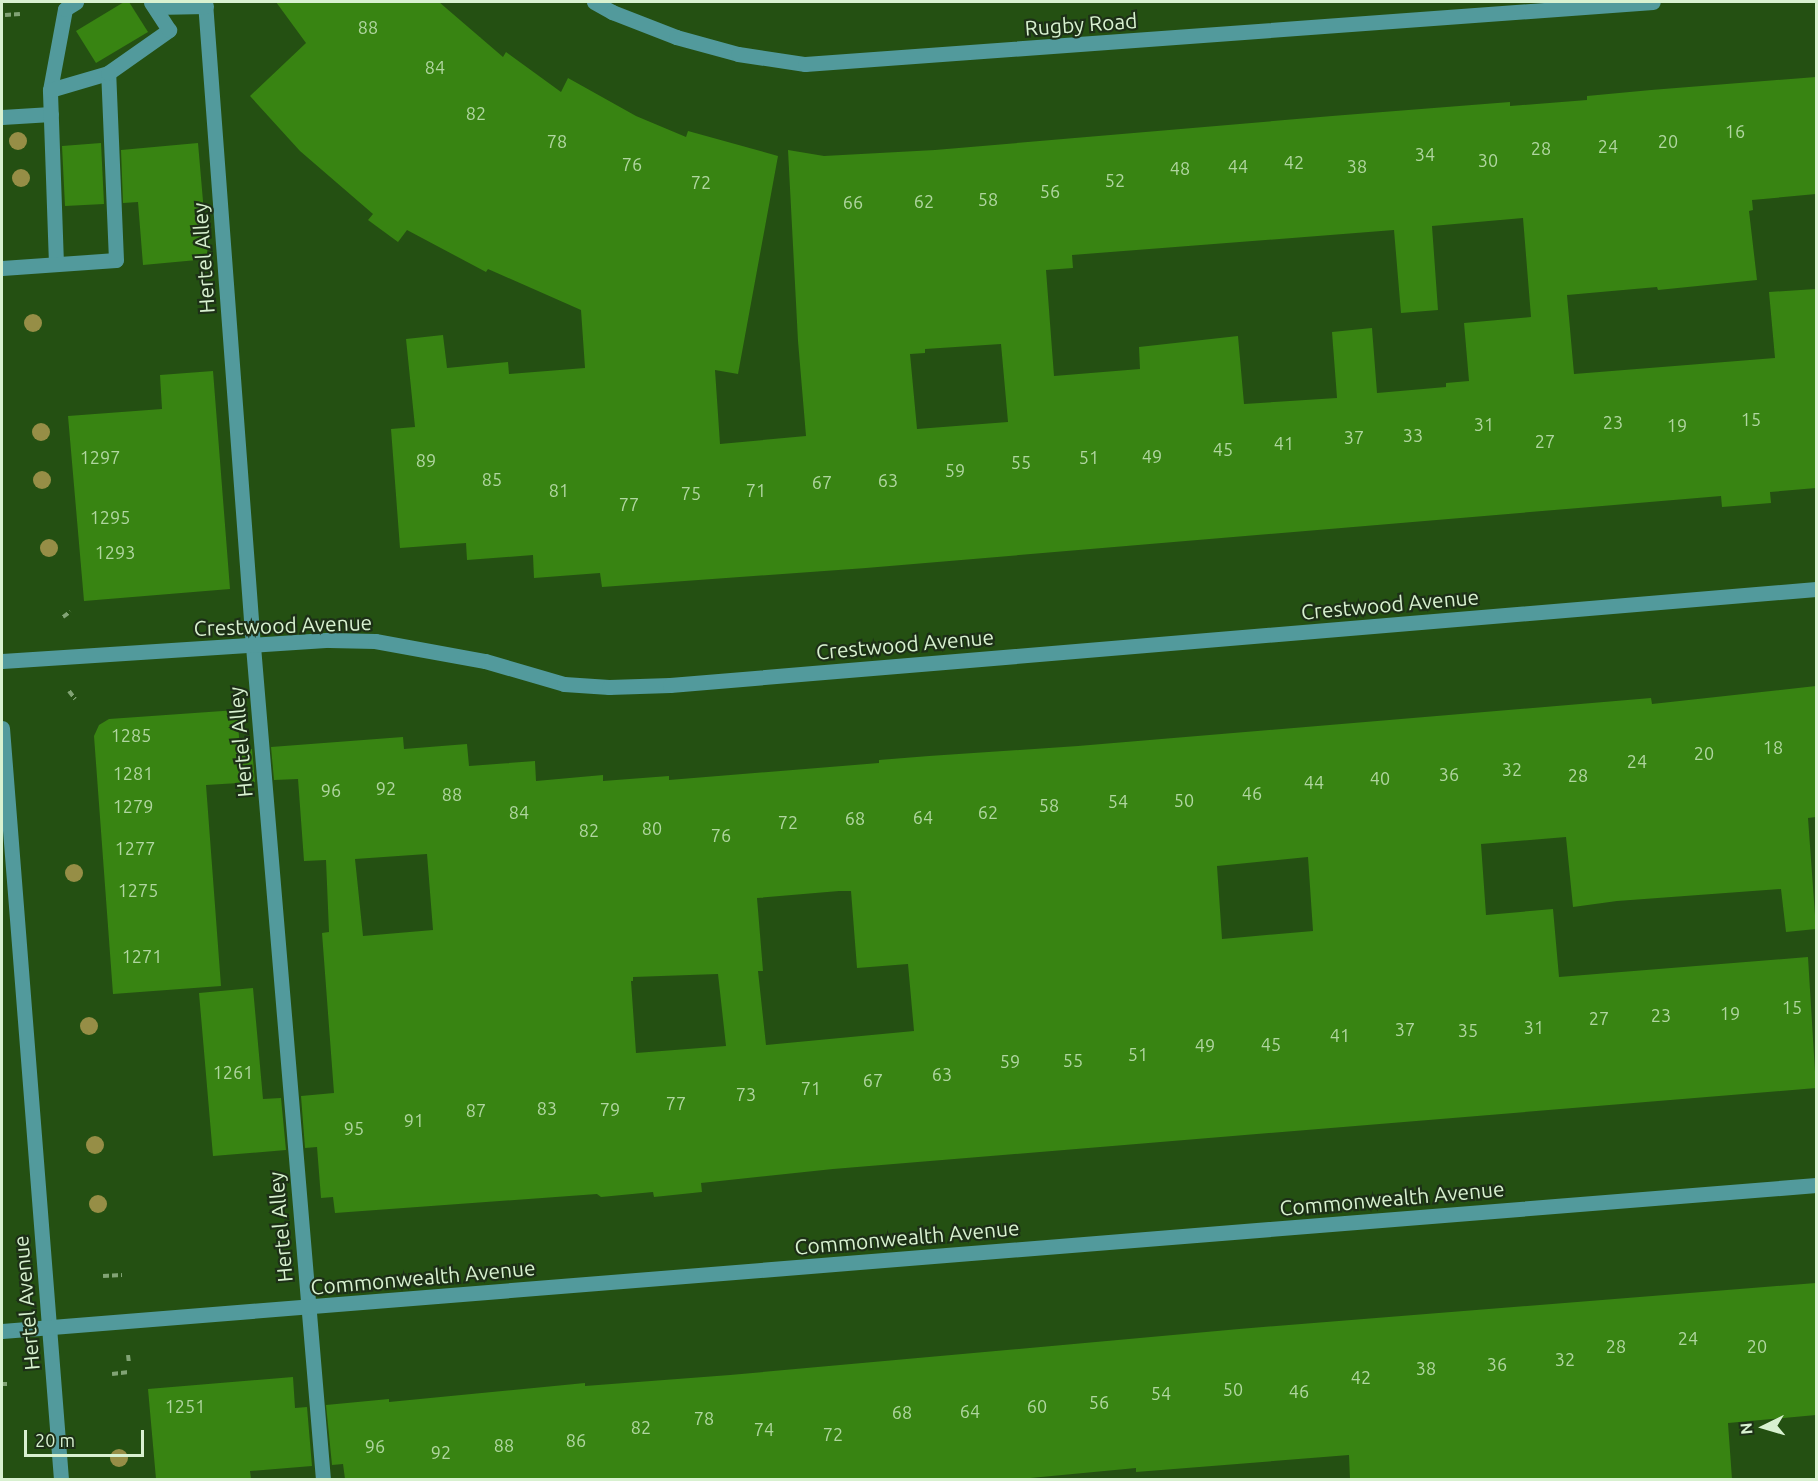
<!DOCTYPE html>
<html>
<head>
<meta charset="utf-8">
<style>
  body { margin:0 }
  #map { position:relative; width:1818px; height:1481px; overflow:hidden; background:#245012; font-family:Ubuntu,sans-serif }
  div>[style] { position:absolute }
  .building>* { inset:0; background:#388412 }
  .path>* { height:4px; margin-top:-2px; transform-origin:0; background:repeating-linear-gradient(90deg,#81a374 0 6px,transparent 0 9px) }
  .minor>* { height:15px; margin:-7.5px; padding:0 7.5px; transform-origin:7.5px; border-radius:7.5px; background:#529a9c }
  .trees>* { width:18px; height:18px; margin:-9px; border-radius:50%; background:#968e46 }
  span { translate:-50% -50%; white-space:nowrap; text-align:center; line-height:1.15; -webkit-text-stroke:4.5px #1d3017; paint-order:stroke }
  .number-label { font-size:18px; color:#b0d6a0 }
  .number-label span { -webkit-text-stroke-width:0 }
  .street-label { font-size:21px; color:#d8f1d0 }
  .frame { position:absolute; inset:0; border:3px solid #d8f1d0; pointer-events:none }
  .north { position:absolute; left:1734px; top:1397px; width:60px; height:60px; -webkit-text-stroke:4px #1d3017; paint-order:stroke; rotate:265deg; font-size:16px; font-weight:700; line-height:24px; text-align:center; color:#d8f1d0 }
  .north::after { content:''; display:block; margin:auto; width:21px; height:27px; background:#d8f1d0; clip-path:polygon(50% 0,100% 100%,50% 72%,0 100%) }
  .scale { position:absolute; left:24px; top:1430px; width:120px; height:27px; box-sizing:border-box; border:3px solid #d8f1d0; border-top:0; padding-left:8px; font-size:18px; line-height:21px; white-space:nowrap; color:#d8f1d0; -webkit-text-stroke:4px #1d3017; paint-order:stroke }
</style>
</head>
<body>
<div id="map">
  <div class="building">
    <i style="clip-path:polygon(124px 2px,129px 2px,148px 32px,96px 63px,76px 31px)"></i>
    <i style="clip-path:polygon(evenodd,276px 2px,439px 2px,503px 57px,506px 52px,561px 92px,568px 78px,636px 116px,686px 137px,688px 131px,778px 156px,738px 374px,715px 370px,720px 444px,806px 436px,798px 341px,788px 150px,824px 156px,935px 150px,1332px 116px,1510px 102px,1510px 106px,1587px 100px,1587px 96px,1651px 90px,1816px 77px,1816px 194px,1752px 200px,1753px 210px,1749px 211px,1757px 280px,1658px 290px,1657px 287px,1567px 295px,1574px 374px,1775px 358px,1769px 292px,1816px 289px,1816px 488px,1770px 492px,1771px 503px,1722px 507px,1721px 496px,866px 568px,602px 587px,600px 573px,534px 578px,533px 555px,467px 560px,466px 543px,400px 548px,391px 429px,415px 427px,406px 339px,443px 335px,447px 368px,508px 362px,509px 374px,585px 368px,581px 310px,488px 269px,486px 272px,407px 230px,398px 242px,368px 220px,373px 214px,300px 151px,250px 96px,306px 43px,276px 2px,1523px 218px,1531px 317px,1464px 323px,1469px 381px,1446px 383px,1446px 387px,1377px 393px,1372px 328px,1332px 332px,1337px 398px,1244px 404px,1238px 336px,1139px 347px,1140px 369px,1054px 376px,1046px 270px,1073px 268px,1072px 255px,1394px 230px,1401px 313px,1438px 310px,1432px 226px,1523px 218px,276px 2px,1001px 344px,1008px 422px,917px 429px,910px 354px,925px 353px,925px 349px,1001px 344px)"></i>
    <i style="clip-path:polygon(101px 143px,104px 204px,65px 206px,62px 146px)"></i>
    <i style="clip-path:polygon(198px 143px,208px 259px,143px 265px,138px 202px,123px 203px,121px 150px)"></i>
    <i style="clip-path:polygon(213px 371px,230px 589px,84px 601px,68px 416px,162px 409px,160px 375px)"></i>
    <i style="clip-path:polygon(evenodd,1816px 686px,1816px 817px,1808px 818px,1816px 929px,1786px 932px,1781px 889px,1617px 901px,1573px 907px,1566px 837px,1481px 844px,1486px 915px,1553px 909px,1559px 977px,1808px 957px,1816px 1088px,833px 1169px,701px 1183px,702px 1192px,654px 1197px,653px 1192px,601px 1197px,597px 1194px,335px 1213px,333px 1197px,321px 1198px,317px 1147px,305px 1148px,301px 1096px,334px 1093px,322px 933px,329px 932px,326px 860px,304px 861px,298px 779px,274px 780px,271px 747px,403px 737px,404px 749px,467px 744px,469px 766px,535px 761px,536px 781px,603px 775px,603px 781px,669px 776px,669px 780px,879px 763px,879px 760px,929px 756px,1078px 746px,1651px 698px,1652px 704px,1816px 686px,427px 854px,433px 930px,363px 936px,355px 859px,427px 854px,1816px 686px,1308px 857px,1313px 931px,1222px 939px,1217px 866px,1308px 857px,1816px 686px,839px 891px,851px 891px,857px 968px,908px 964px,914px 1031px,766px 1045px,758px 971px,763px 971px,757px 898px,839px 891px,1816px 686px,718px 974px,726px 1046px,636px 1053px,631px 981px,633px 981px,633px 977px,718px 974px)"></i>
    <i style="clip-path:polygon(237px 710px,240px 750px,252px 749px,255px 782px,206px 785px,221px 986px,113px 994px,94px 736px,99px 725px,109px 719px)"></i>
    <i style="clip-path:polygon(253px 988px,263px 1099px,281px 1098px,286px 1150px,213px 1156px,199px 993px)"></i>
    <i style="clip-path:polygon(1816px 1283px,1816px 1415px,1728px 1423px,1732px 1479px,1350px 1479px,1349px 1455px,1136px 1472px,1136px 1468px,1020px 1479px,345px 1479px,343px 1464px,332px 1465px,326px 1405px,389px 1399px,389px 1402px,585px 1383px,585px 1386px,730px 1375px,1239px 1329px)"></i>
    <i style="clip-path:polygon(293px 1377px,295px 1408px,307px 1407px,312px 1466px,250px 1471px,251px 1479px,156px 1479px,148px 1389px)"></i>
  </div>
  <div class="path">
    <i style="left:5px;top:15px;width:15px;rotate:-4deg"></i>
    <i style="left:63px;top:617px;width:9px;rotate:-36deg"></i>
    <i style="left:69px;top:691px;width:10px;rotate:53deg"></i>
    <i style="left:103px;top:1276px;width:19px;rotate:-3deg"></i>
    <i style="left:128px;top:1355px;width:8px;rotate:83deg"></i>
    <i style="left:112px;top:1374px;width:17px;rotate:-7deg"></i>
    <i style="left:2px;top:1384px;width:5px"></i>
  </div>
  <div class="minor">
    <i style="left:205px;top:2px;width:646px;rotate:85.74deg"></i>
    <i style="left:253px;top:646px;width:837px;rotate:85.2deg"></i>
    <i style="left:594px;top:2px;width:21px;rotate:29deg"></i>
    <i style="left:612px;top:12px;width:69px;rotate:21.3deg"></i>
    <i style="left:676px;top:37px;width:64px;rotate:15.3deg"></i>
    <i style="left:738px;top:54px;width:68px;rotate:8.5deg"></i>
    <i style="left:805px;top:64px;width:850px;rotate:-4.18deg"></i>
    <i style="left:155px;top:7px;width:51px;rotate:-1.1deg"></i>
    <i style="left:50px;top:90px;width:82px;rotate:-79.5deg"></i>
    <i style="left:65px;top:9px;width:13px;rotate:-32deg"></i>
    <i style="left:2px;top:117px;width:49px;rotate:-3.5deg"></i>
    <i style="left:56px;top:264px;width:174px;rotate:-92deg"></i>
    <i style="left:50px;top:90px;width:60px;rotate:-16.3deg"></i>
    <i style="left:2px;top:268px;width:114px;rotate:-4deg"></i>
    <i style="left:116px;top:260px;width:187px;rotate:-92.4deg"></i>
    <i style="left:108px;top:73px;width:75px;rotate:-35.2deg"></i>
    <i style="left:169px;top:30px;width:33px;rotate:-123deg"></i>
    <i style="left:2px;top:661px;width:328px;rotate:-3.7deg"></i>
    <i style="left:329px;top:640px;width:46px;rotate:1.2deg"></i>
    <i style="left:375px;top:641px;width:112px;rotate:10.3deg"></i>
    <i style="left:485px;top:661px;width:82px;rotate:16.2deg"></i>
    <i style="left:564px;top:684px;width:45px;rotate:3.8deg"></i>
    <i style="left:609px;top:687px;width:61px;rotate:-1.9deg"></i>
    <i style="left:670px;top:685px;width:1150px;rotate:-4.79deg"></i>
    <i style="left:2px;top:728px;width:754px;rotate:85.51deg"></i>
    <i style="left:2px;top:1331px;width:1820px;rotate:-4.6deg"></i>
  </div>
  <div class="trees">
    <i style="left:18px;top:141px"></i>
    <i style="left:21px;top:178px"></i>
    <i style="left:33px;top:323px"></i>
    <i style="left:41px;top:432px"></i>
    <i style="left:42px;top:480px"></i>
    <i style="left:49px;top:548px"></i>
    <i style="left:74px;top:873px"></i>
    <i style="left:89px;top:1026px"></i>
    <i style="left:95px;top:1145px"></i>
    <i style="left:98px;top:1204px"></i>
    <i style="left:119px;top:1458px"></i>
  </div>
  <div class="number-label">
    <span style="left:368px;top:27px">88</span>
    <span style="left:435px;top:67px">84</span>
    <span style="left:476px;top:113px">82</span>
    <span style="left:1735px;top:131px">16</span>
    <span style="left:557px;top:141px">78</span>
    <span style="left:1668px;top:141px">20</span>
    <span style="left:1608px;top:146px">24</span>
    <span style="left:1541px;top:148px">28</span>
    <span style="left:1425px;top:154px">34</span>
    <span style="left:1488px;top:160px">30</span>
    <span style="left:1294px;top:162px">42</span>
    <span style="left:632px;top:164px">76</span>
    <span style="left:1238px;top:166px">44</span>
    <span style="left:1357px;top:166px">38</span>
    <span style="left:1180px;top:168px">48</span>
    <span style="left:1115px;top:180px">52</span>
    <span style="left:701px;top:182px">72</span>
    <span style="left:1050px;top:191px">56</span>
    <span style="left:988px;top:199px">58</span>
    <span style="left:924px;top:201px">62</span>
    <span style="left:853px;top:202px">66</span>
    <span style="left:1751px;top:419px">15</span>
    <span style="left:1613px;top:422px">23</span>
    <span style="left:1484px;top:424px">31</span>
    <span style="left:1677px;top:425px">19</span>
    <span style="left:1413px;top:435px">33</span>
    <span style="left:1354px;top:437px">37</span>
    <span style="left:1545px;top:441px">27</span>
    <span style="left:1284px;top:443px">41</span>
    <span style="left:1223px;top:449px">45</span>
    <span style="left:1152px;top:456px">49</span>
    <span style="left:100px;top:457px">1297</span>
    <span style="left:1089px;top:457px">51</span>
    <span style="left:426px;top:460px">89</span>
    <span style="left:1021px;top:462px">55</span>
    <span style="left:955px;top:470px">59</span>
    <span style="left:492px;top:479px">85</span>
    <span style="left:888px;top:480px">63</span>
    <span style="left:822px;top:482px">67</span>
    <span style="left:559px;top:490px">81</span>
    <span style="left:756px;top:490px">71</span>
    <span style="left:691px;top:493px">75</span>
    <span style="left:629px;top:504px">77</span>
    <span style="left:110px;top:517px">1295</span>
    <span style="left:115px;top:552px">1293</span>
    <span style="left:131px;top:735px">1285</span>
    <span style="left:1773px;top:747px">18</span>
    <span style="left:1704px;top:753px">20</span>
    <span style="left:1637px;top:761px">24</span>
    <span style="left:1512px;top:769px">32</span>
    <span style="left:133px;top:773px">1281</span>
    <span style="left:1449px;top:774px">36</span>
    <span style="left:1578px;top:775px">28</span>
    <span style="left:1380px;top:778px">40</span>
    <span style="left:1314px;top:782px">44</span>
    <span style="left:386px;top:788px">92</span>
    <span style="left:331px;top:790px">96</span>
    <span style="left:1252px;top:793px">46</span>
    <span style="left:452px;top:794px">88</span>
    <span style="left:1184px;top:800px">50</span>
    <span style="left:1118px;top:801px">54</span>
    <span style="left:1049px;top:805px">58</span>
    <span style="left:133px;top:806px">1279</span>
    <span style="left:519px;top:812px">84</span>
    <span style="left:988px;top:812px">62</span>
    <span style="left:923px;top:817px">64</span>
    <span style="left:855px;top:818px">68</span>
    <span style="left:788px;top:822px">72</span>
    <span style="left:652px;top:828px">80</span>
    <span style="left:589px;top:830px">82</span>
    <span style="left:721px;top:835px">76</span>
    <span style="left:135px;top:848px">1277</span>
    <span style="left:138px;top:890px">1275</span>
    <span style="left:142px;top:956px">1271</span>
    <span style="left:1792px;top:1007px">15</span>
    <span style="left:1730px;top:1013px">19</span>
    <span style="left:1661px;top:1015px">23</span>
    <span style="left:1599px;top:1018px">27</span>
    <span style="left:1534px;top:1027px">31</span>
    <span style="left:1405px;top:1029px">37</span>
    <span style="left:1468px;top:1030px">35</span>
    <span style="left:1340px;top:1035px">41</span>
    <span style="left:1271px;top:1044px">45</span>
    <span style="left:1205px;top:1045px">49</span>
    <span style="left:1138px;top:1054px">51</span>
    <span style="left:1073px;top:1060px">55</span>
    <span style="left:1010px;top:1061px">59</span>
    <span style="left:233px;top:1072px">1261</span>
    <span style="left:942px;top:1074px">63</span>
    <span style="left:873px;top:1080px">67</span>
    <span style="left:811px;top:1088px">71</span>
    <span style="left:746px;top:1094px">73</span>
    <span style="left:676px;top:1103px">77</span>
    <span style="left:547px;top:1108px">83</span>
    <span style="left:610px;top:1109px">79</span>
    <span style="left:476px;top:1110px">87</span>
    <span style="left:414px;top:1120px">91</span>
    <span style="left:354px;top:1128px">95</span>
    <span style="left:1688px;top:1338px">24</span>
    <span style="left:1616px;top:1346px">28</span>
    <span style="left:1757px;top:1346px">20</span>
    <span style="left:1565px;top:1359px">32</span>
    <span style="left:1497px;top:1364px">36</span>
    <span style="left:1426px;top:1368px">38</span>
    <span style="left:1361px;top:1377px">42</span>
    <span style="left:1233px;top:1389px">50</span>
    <span style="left:1299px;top:1391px">46</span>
    <span style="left:1161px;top:1393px">54</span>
    <span style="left:1099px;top:1402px">56</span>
    <span style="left:185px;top:1406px">1251</span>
    <span style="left:1037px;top:1406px">60</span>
    <span style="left:970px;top:1411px">64</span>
    <span style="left:902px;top:1412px">68</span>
    <span style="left:704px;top:1418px">78</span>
    <span style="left:641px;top:1427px">82</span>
    <span style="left:764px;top:1429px">74</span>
    <span style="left:833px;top:1434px">72</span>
    <span style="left:576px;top:1440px">86</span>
    <span style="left:504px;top:1445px">88</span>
    <span style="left:375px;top:1446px">96</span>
    <span style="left:441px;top:1452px">92</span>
  </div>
  <div class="street-label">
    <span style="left:1081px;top:24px;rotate:-4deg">Rugby Road</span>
    <span style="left:203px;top:258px;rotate:-94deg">Hertel Alley</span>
    <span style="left:1390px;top:604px;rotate:-5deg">Crestwood Avenue</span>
    <span style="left:283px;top:625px;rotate:-2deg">Crestwood Avenue</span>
    <span style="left:905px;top:644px;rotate:-5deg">Crestwood Avenue</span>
    <span style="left:240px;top:742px;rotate:-95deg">Hertel Alley</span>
    <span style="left:1392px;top:1198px;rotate:-5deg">Commonwealth Avenue</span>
    <span style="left:280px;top:1227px;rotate:-95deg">Hertel Alley</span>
    <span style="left:907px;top:1237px;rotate:-5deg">Commonwealth Avenue</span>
    <span style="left:423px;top:1277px;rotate:-5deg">Commonwealth Avenue</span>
    <span style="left:26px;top:1303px;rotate:-95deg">Hertel Avenue</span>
  </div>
  <div class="frame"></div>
  <div class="north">N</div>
  <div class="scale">20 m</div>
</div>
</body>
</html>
